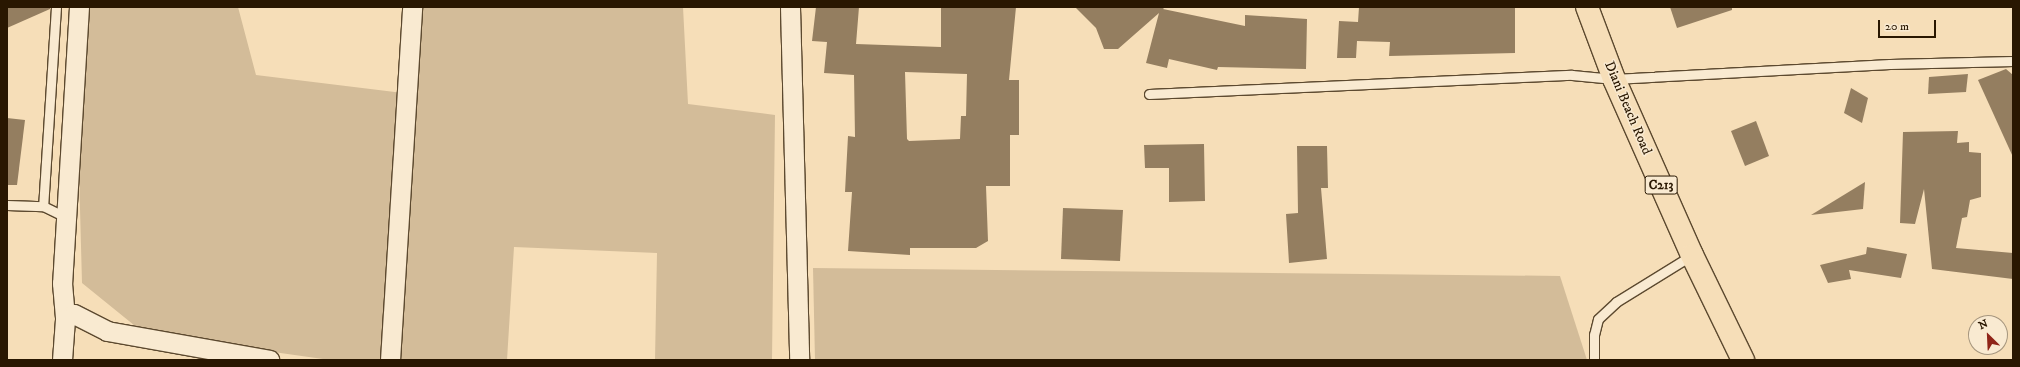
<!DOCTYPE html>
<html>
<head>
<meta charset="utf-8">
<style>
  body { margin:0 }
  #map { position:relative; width:2020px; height:367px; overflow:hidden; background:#f6deb8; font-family:"IM FELL DW Pica",serif }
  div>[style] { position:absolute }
  .green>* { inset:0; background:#d3bc99 }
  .building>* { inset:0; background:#947e60 }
  .roads { filter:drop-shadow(1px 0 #5c492f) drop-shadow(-1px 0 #5c492f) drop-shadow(0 1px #5c492f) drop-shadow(0 -1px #5c492f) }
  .service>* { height:9px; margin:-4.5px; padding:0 4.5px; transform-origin:4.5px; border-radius:4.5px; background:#f9ead1 }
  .minor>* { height:19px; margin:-9.5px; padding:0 9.5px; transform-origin:9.5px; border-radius:9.5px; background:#f9ead1 }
  .primary>* { height:22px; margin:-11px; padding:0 11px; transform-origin:11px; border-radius:11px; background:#f6deb8 }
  span { translate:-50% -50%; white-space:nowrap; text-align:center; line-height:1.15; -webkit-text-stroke:3px #f9ead1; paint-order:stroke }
  .shield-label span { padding:1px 3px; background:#f9ead1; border:1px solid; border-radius:3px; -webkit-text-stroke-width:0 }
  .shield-label { font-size:13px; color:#291701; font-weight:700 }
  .street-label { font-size:14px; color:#291701 }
  .frame { position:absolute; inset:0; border:8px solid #291701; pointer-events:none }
  .north { position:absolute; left:1968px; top:315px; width:40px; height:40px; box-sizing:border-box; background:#f9ead1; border:1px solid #a6967e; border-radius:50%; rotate:336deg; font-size:11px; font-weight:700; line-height:16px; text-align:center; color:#291701 }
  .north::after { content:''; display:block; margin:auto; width:14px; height:18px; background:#8f2418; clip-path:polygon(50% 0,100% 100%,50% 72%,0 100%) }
  .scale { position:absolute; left:1878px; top:20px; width:58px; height:18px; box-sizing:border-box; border:2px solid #291701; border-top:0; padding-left:5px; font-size:12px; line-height:14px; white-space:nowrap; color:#291701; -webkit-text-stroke:3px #f9ead1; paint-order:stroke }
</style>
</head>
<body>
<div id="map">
  <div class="green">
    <i style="clip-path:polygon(85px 7px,238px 7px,256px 75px,403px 93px,413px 7px,683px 7px,688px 104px,775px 115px,772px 360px,655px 360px,657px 253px,514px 247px,507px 360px,330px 360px,145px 334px,82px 283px,77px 97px)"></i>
    <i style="clip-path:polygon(813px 268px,1560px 276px,1587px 360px,815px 360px)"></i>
  </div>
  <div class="building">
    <i style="clip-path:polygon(7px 7px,50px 7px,50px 9px,7px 28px)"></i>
    <i style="clip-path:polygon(evenodd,816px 7px,859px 7px,856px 44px,941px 47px,941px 7px,1016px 7px,1009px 80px,1019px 80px,1019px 135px,1010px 135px,1010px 186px,986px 186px,988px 241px,976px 248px,910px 248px,910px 255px,848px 251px,852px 192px,845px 192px,848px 136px,855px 137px,854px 75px,824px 73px,827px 42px,812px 41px,816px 7px,905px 72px,967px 74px,966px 116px,961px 116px,960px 139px,909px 141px,907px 139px,905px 72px)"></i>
    <i style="clip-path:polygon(1075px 7px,1165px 7px,1163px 9px,1245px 26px,1245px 15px,1307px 19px,1306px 69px,1218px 67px,1217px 70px,1169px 59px,1167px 68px,1146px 63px,1159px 13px,1118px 49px,1104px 49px,1096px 28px)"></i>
    <i style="clip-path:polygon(1359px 7px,1515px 7px,1515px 53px,1389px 56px,1390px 42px,1357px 41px,1356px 58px,1337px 58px,1339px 21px,1358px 22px)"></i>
    <i style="clip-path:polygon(1670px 7px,1732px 7px,1732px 10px,1677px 28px)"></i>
    <i style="clip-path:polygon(2006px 69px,2013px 75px,2013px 157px,1978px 80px)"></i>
    <i style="clip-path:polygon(1968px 74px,1966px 92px,1928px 94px,1929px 77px)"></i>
    <i style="clip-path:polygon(1851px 88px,1868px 98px,1862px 123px,1844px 113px)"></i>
    <i style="clip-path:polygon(7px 118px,25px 120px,17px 185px,7px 185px)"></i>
    <i style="clip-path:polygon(1756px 121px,1769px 156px,1745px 166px,1731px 131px)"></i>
    <i style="clip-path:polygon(1958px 131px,1957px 143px,1969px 142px,1969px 152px,1981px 153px,1981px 197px,1970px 200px,1967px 217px,1962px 218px,1956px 248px,2013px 253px,2013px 279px,1932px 269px,1924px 189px,1915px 224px,1900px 223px,1903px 132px)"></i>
    <i style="clip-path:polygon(1204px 144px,1205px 201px,1169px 202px,1169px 168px,1145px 168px,1144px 145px)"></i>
    <i style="clip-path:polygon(1297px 146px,1327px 146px,1328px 188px,1321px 188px,1327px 259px,1289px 263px,1286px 214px,1298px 213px)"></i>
    <i style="clip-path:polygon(1865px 182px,1863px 209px,1811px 215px)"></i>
    <i style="clip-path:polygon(1063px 208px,1123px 210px,1120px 261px,1061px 259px)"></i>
    <i style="clip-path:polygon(1867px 247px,1907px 254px,1901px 278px,1849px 270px,1851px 279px,1828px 283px,1820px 265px,1866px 254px)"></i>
  </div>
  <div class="roads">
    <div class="service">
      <i style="left:56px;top:7px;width:199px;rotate:93.7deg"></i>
      <i style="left:43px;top:206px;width:25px;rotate:26deg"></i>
      <i style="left:1149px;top:94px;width:423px;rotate:-2.6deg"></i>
      <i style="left:1572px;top:75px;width:42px;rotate:5.4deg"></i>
      <i style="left:1614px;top:79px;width:276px;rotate:-3.1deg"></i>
      <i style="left:1890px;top:64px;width:123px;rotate:-1.4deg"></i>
      <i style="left:7px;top:205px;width:36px;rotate:2deg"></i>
      <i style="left:1594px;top:360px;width:25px;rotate:-90deg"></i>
      <i style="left:1594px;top:335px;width:16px;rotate:-76deg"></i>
      <i style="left:1598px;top:319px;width:25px;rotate:-43deg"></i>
      <i style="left:1616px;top:302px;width:89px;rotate:-31.7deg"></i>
    </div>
    <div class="minor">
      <i style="left:79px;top:7px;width:277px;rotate:93.5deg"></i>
      <i style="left:62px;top:283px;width:36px;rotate:85deg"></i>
      <i style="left:65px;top:319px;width:10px;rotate:-29deg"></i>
      <i style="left:74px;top:314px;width:37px;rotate:27deg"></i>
      <i style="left:107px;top:331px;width:165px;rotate:10.1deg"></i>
      <i style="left:790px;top:7px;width:353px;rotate:88.5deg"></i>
      <i style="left:62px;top:360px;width:41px;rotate:-85.8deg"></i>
      <i style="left:390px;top:360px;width:354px;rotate:-86.4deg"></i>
    </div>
    <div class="primary">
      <i style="left:1587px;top:7px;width:77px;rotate:69.4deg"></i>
      <i style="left:1614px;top:79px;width:193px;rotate:66.1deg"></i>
      <i style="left:1692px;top:255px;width:117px;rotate:64.1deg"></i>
    </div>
  </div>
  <div class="shield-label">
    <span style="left:1661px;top:185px">C213</span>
  </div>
  <div class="street-label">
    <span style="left:1628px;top:108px;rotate:67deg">Diani Beach Road</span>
  </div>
  <div class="frame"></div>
  <div class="north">N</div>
  <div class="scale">20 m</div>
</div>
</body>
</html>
